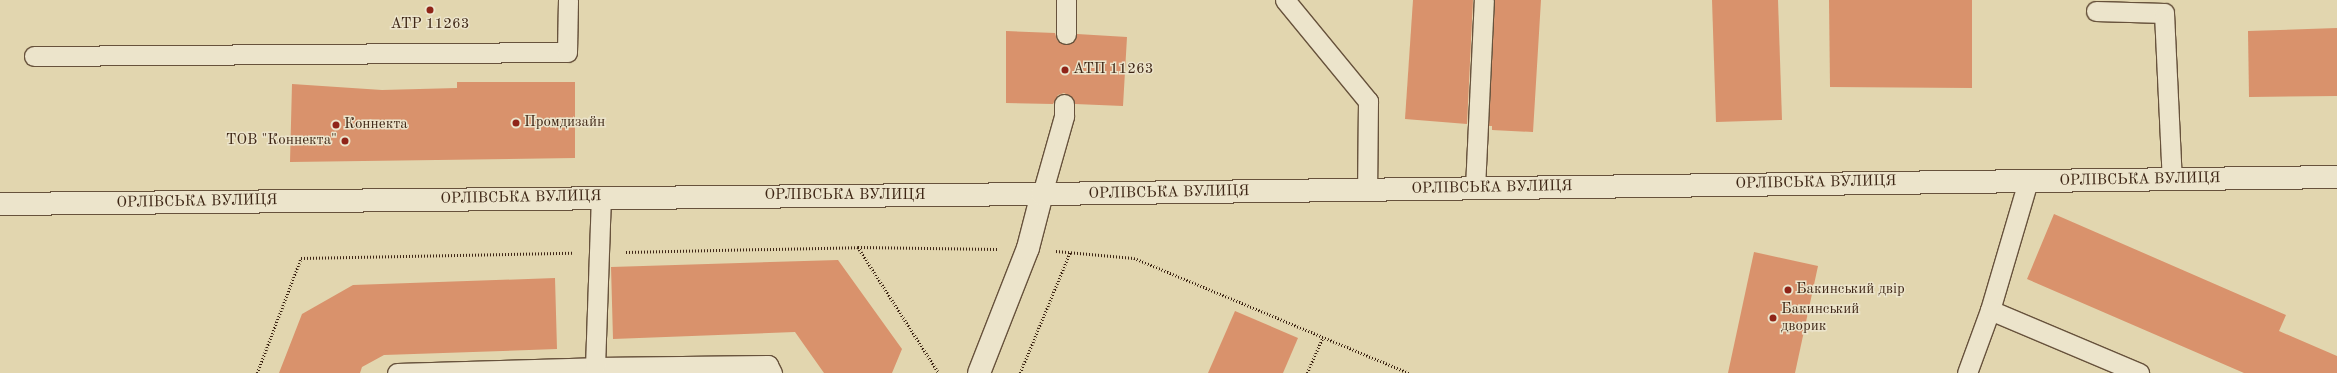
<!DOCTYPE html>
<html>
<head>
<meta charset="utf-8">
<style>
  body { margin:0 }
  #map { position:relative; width:2337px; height:373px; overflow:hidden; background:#e2d6af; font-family:"Old Standard TT",serif }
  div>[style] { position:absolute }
  .building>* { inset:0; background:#d9926c }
  .path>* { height:2.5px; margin-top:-1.25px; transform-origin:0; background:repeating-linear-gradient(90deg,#3e2615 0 1px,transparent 0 3px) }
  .roads { filter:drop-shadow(1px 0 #67523c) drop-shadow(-1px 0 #67523c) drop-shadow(0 1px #67523c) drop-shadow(0 -1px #67523c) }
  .service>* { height:19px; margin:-9.5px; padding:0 9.5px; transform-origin:9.5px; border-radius:9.5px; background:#ece4cb }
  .minor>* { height:22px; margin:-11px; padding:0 11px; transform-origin:11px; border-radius:11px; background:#ece4cb }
  .tertiary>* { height:22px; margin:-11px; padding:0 11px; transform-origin:11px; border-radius:11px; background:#ece4cb }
  .dots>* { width:11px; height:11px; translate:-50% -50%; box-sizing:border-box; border:2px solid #ece4cb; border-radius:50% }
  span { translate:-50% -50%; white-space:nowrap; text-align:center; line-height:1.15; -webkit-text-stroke:3px #ece4cb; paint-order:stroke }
  .poi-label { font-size:15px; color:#3e2615 }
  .left { translate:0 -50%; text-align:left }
  .right { translate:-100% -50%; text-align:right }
  .street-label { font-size:15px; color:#3e2615 }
</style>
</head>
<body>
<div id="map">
  <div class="building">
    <i style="clip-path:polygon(1413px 0,1473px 0,1467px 124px,1405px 119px)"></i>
    <i style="clip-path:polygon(1495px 0,1541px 0,1533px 132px,1492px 130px,1492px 126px,1489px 126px)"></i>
    <i style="clip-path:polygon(1712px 0,1778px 0,1782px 120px,1716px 122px)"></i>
    <i style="clip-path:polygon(1829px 0,1972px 0,1972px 88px,1830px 87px)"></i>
    <i style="clip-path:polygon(2337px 28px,2337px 96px,2249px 97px,2248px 31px)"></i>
    <i style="clip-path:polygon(1006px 31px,1055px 33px,1057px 40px,1066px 45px,1072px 43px,1077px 34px,1127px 37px,1123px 106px,1075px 104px,1073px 98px,1064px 93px,1058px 95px,1053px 104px,1006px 103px)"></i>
    <i style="clip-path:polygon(457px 82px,575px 82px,575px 158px,290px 162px,292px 84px,382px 90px,457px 88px)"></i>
    <i style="clip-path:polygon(2054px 214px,2286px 315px,2279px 331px,2337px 356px,2337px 373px,2244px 373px,2027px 279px)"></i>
    <i style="clip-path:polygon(1754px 252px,1818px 266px,1795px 373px,1728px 373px)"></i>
    <i style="clip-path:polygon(838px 260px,902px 349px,892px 373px,824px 373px,795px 332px,613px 339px,611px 267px)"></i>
    <i style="clip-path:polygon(555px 278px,557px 349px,384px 355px,362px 367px,360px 373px,279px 373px,302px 314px,353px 285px)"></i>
    <i style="clip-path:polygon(1235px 311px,1298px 338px,1283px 373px,1208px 373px)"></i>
  </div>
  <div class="path">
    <i style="left:858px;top:247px;width:139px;rotate:0.8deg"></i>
    <i style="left:1056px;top:251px;width:78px;rotate:5.1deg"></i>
    <i style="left:1134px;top:258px;width:298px;rotate:22.7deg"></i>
    <i style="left:626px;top:252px;width:232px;rotate:-1.2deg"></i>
    <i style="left:858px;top:247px;width:150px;rotate:57.3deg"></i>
    <i style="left:257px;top:373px;width:123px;rotate:-69.1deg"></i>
    <i style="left:301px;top:258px;width:272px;rotate:-1.1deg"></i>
    <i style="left:1020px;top:373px;width:131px;rotate:-67.5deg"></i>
    <i style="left:1307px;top:373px;width:39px;rotate:-66deg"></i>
  </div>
  <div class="roads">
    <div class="service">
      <i style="left:1285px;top:0;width:131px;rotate:50.6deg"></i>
      <i style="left:1368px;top:101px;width:89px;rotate:90.6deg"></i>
      <i style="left:2096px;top:11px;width:68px;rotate:1.7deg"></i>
      <i style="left:2164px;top:13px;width:167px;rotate:87.3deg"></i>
      <i style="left:1066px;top:34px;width:34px;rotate:-90deg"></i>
      <i style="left:34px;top:56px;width:533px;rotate:-0.43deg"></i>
      <i style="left:567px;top:52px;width:52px;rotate:-88.9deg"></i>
      <i style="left:2028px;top:181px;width:134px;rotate:106.4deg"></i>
      <i style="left:1990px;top:310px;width:162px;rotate:22.9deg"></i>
      <i style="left:1475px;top:188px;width:188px;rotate:-87.3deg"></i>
      <i style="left:1042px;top:194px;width:81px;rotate:-74.2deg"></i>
      <i style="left:1064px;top:116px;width:12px;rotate:-90deg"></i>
      <i style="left:595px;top:367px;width:173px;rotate:-0.7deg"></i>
      <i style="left:768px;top:365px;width:9px;rotate:63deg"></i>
      <i style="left:397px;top:373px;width:198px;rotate:-1.7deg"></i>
      <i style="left:595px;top:367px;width:170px;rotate:-88deg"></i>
      <i style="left:1967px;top:373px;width:67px;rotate:-69.9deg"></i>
    </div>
    <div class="minor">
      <i style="left:979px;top:373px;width:134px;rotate:-68.6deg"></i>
      <i style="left:1028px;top:248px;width:56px;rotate:-75.5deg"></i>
    </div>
    <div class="tertiary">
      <i style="left:0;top:204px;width:1042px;rotate:-0.55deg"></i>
      <i style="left:1042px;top:194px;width:1295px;rotate:-0.75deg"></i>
    </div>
  </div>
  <div class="dots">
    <i style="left:430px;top:10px;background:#8f2418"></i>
    <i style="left:1065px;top:70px;background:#8f2418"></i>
    <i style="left:516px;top:123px;background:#8f2418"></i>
    <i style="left:336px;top:125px;background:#8f2418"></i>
    <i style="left:345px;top:141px;background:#8f2418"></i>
    <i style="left:1788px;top:290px;background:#8f2418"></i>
    <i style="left:1773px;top:318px;background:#8f2418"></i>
  </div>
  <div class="poi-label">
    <span style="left:430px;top:25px">ATP 11263</span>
    <span class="left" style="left:1073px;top:70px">АТП 11263</span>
    <span class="left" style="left:524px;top:123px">Промдизайн</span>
    <span class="left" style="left:344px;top:125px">Коннекта</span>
    <span class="right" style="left:337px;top:141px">ТОВ "Коннекта"</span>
    <span class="left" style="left:1796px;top:290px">Бакинський двір</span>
    <span class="left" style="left:1781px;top:318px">Бакинський<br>дворик</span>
  </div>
  <div class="street-label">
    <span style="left:2140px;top:180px;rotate:-1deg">ОРЛІВСЬКА ВУЛИЦЯ</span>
    <span style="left:1816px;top:183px;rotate:-1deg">ОРЛІВСЬКА ВУЛИЦЯ</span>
    <span style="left:1492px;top:188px;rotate:-1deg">ОРЛІВСЬКА ВУЛИЦЯ</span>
    <span style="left:1169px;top:193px;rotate:-1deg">ОРЛІВСЬКА ВУЛИЦЯ</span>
    <span style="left:845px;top:196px">ОРЛІВСЬКА ВУЛИЦЯ</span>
    <span style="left:521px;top:198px;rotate:-1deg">ОРЛІВСЬКА ВУЛИЦЯ</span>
    <span style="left:197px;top:202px;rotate:-1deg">ОРЛІВСЬКА ВУЛИЦЯ</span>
  </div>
</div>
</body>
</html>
